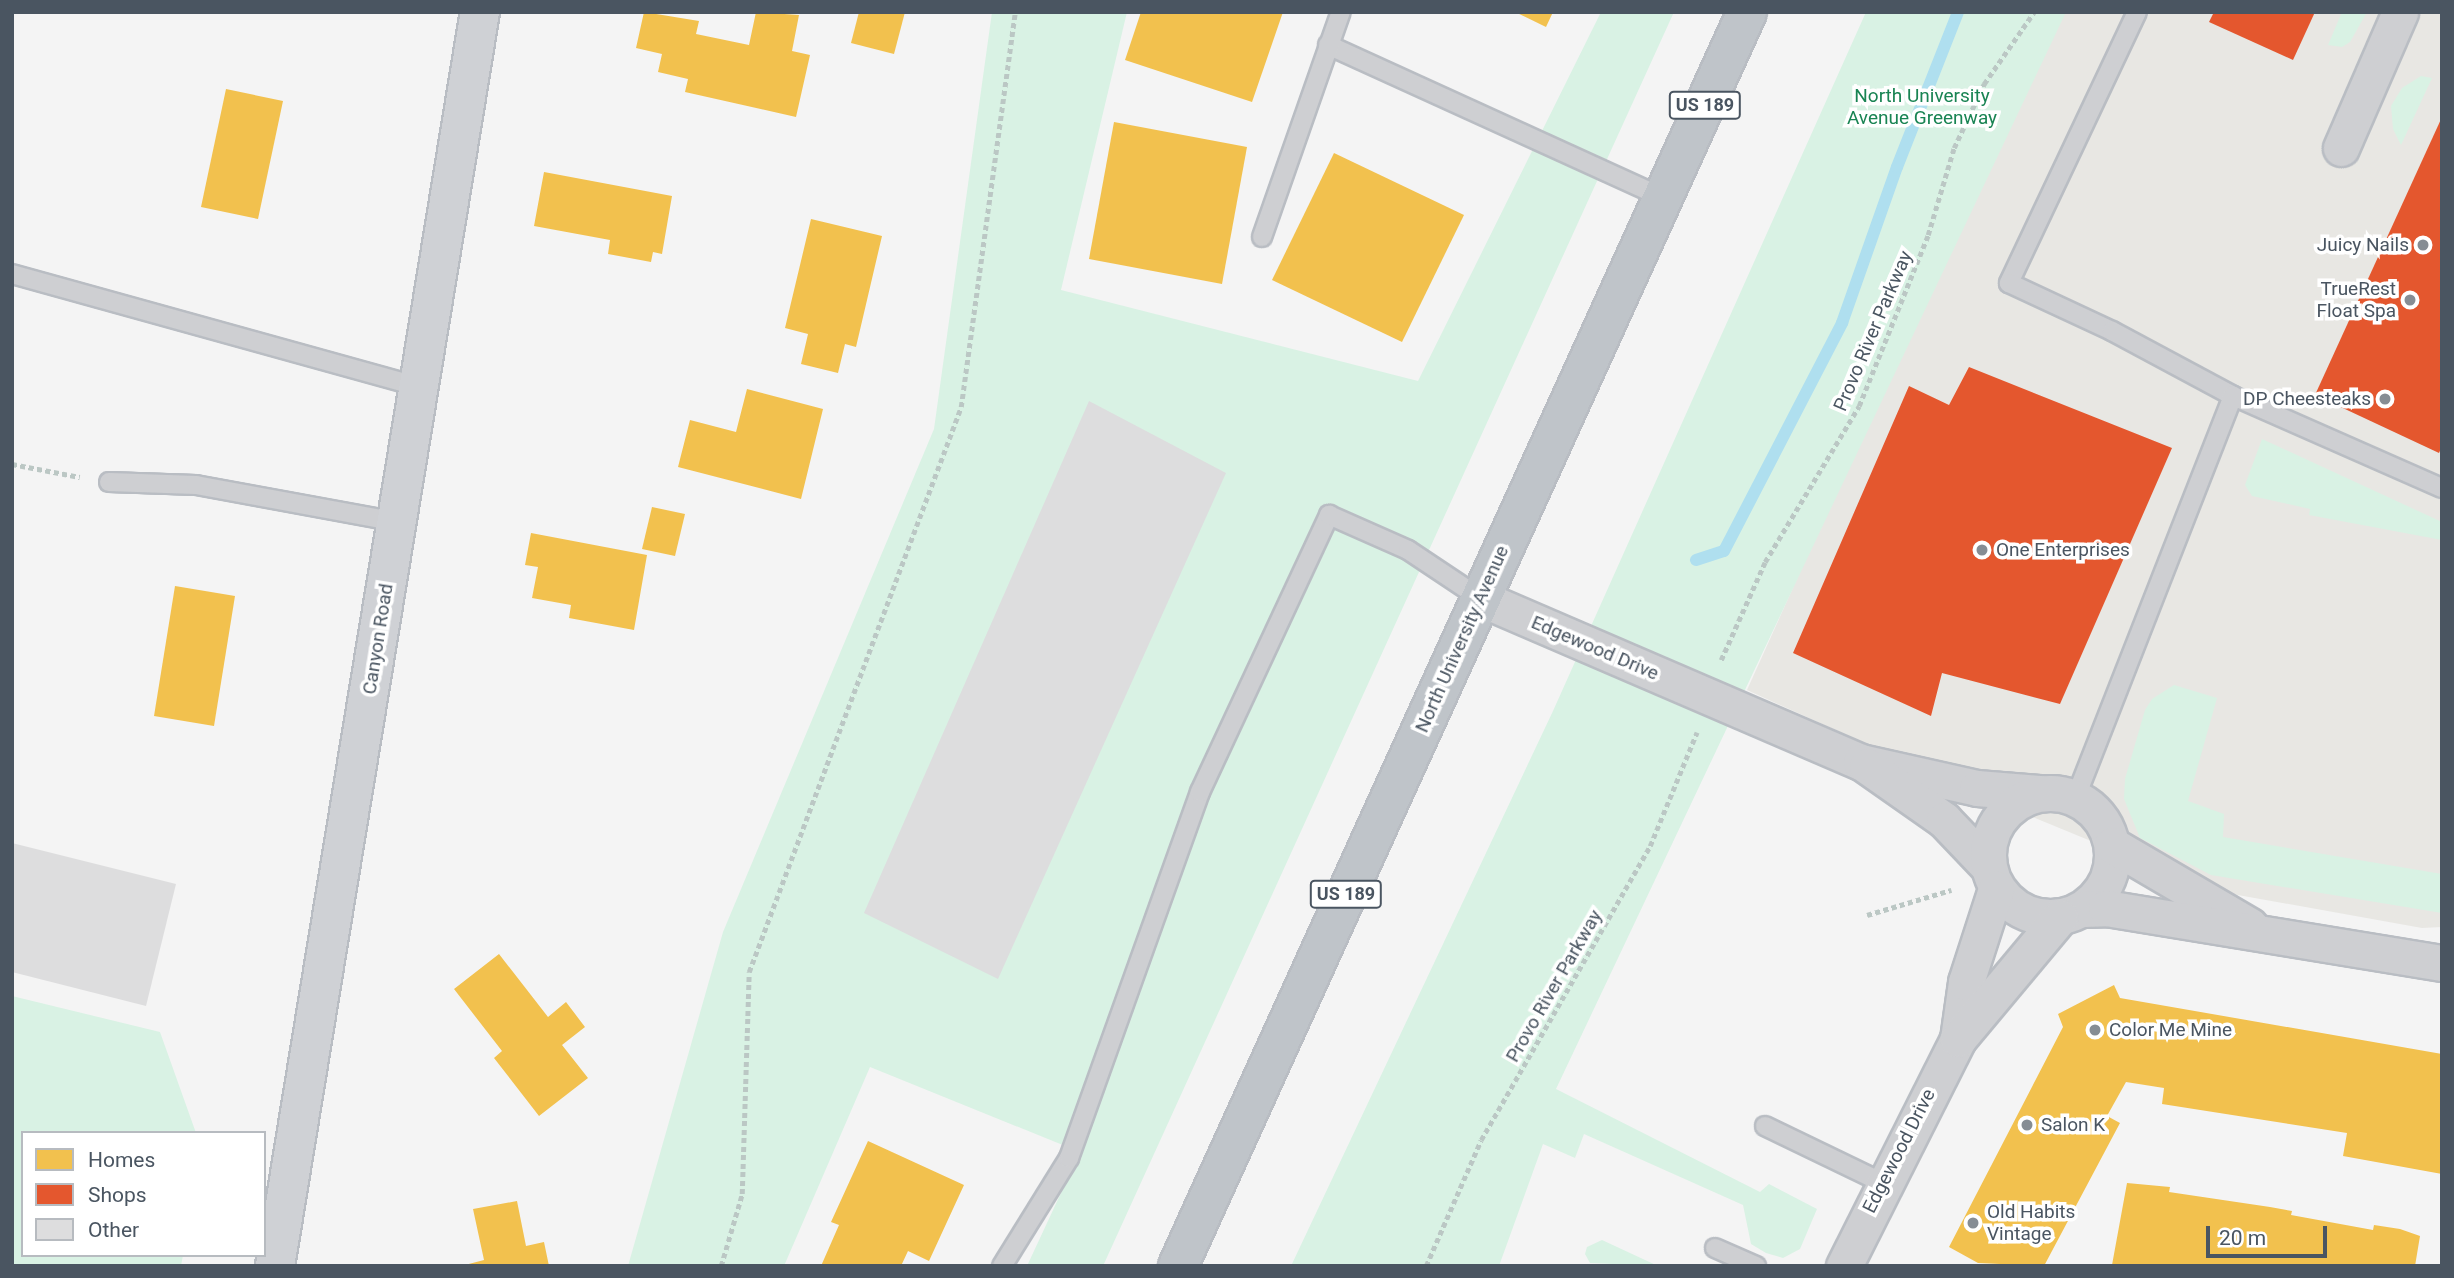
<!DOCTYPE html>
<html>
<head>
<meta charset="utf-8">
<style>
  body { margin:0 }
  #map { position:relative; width:2454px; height:1278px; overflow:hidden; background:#f4f4f4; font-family:Roboto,sans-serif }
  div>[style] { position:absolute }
  .commercial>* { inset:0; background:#e8e7e3 }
  .green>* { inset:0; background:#d9f2e4 }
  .homes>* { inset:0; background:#f2c14e }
  .shops>* { inset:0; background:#e4572e }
  .stream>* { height:12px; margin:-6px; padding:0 6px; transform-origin:6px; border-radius:6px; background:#afdfef }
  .building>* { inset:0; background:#ddddde }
  .path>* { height:4.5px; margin-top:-2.25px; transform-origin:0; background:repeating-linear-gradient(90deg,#bbc7c4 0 5px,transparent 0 8.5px) }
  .roads { filter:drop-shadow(2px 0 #b9bdc3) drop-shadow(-2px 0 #b9bdc3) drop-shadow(0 2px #b9bdc3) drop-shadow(0 -2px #b9bdc3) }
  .lane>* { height:18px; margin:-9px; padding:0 9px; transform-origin:9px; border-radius:9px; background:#cecfd2 }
  .street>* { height:35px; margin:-17.5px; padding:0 17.5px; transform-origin:17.5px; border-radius:17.5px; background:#cecfd2 }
  .street>.ring { margin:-17.5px; padding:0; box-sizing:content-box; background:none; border:35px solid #cecfd2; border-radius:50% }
  .secondary>* { height:38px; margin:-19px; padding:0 19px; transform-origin:19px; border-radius:19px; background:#cfd1d5 }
  .highway>* { height:38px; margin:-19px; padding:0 19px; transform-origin:19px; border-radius:19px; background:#bfc4c9 }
  .dots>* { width:19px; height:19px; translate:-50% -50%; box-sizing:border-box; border:4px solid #fff; border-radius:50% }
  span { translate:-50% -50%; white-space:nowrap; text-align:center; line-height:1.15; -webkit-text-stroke:7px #fff; paint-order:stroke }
  .shield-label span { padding:2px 5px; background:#fff; border:2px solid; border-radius:5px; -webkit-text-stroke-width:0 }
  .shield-label { font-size:18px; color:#4a5561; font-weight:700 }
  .park-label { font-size:19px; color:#198453 }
  .poi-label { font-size:19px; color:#4a5561 }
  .right { translate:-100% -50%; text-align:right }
  .left { translate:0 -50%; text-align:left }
  .street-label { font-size:19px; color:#4a5561 }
  .frame { position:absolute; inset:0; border:14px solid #4a5561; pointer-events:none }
  .legend { position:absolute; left:21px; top:1131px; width:245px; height:126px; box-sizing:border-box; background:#fff; border:2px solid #b7bbc0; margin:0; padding:9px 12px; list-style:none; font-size:21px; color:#4a5561 }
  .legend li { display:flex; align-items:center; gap:14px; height:35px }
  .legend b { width:35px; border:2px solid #b7bbc0 }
  .scale { position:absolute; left:2206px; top:1226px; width:121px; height:32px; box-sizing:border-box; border:4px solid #4a5561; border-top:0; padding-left:9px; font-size:21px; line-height:24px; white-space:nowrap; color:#4a5561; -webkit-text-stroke:5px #fff; paint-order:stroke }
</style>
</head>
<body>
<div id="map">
  <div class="commercial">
    <i style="clip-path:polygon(2052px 12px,2442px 12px,2442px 927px,2422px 928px,2210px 890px,1991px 800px,1747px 690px)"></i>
  </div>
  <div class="green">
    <i style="clip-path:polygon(992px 12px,1127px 12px,1061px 290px,1418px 381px,1601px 12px,1674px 12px,1103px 1266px,1027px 1266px,1080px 1152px,870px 1067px,784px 1266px,628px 1266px,723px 932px,934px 429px)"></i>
    <i style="clip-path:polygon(1866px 12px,2066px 12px,1556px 1089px,1760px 1192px,1769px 1184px,1817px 1209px,1800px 1249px,1783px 1258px,1766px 1253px,1751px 1244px,1743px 1205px,1584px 1134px,1575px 1158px,1543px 1144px,1499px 1266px,1291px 1266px,1553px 711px)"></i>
    <i style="clip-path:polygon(2342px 12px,2367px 12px,2350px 42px,2342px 47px,2328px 45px)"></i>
    <i style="clip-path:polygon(2421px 76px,2432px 78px,2401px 145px,2393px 129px,2391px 106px,2402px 88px)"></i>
    <i style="clip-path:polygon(2262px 439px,2442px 522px,2442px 540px,2309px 515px,2310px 509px,2252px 496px,2245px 485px)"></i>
    <i style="clip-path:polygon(2174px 685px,2217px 698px,2188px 801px,2224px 814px,2223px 837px,2442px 874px,2442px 913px,2211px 875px,2140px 838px,2124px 799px,2125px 779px,2145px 710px,2152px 699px)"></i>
    <i style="clip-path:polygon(12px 996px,160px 1032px,196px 1133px,23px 1133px,23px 1255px,183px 1255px,181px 1266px,12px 1266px)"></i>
    <i style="clip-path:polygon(1602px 1240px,1658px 1266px,1590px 1263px,1585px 1254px,1587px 1247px)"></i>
  </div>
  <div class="homes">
    <i style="clip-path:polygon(644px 12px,699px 21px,696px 34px,749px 45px,756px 12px,799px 15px,792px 51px,810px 55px,796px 117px,685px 92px,688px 79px,658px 72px,662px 54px,636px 48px)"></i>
    <i style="clip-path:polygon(859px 12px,905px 12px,894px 54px,851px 43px)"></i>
    <i style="clip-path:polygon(1141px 12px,1283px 12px,1252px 102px,1125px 60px)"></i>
    <i style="clip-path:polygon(1515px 12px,1553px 12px,1546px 27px)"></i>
    <i style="clip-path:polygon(226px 89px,283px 101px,258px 219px,201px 207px)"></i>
    <i style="clip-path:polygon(1114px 122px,1247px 147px,1222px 284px,1089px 259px)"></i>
    <i style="clip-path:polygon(1334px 153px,1464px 215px,1402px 342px,1272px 280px)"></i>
    <i style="clip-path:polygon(544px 172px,672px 196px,662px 254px,653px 252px,651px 262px,608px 254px,610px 240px,534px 226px)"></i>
    <i style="clip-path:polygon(811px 219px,882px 236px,856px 347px,845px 344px,838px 373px,801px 364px,808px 334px,785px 328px)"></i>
    <i style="clip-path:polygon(747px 389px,823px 409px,801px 499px,678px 467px,690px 420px,736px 432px)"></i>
    <i style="clip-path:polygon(652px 507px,685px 514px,675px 556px,642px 549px)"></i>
    <i style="clip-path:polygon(531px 533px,647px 555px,634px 630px,569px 618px,571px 605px,532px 598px,538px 567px,525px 565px)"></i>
    <i style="clip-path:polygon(175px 586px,235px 596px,214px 726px,154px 716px)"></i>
    <i style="clip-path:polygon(499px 954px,548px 1017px,566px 1002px,585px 1027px,562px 1045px,588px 1078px,539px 1116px,494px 1058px,502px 1051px,454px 989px)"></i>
    <i style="clip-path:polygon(2114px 985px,2120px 998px,2442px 1054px,2442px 1174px,2343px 1156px,2347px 1133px,2162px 1104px,2164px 1088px,2126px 1082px,2107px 1116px,2120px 1123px,2044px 1266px,1978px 1263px,1949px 1247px,2063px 1027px,2058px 1014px)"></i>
    <i style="clip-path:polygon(868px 1141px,964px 1185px,929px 1261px,908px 1251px,901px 1266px,821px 1266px,839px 1225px,831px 1222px)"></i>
    <i style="clip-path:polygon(2127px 1183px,2170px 1187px,2169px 1192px,2270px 1207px,2292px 1211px,2291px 1215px,2373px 1230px,2374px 1225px,2400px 1229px,2420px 1236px,2415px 1266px,2112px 1265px)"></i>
    <i style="clip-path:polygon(517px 1201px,526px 1246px,544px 1242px,549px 1266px,461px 1266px,484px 1260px,473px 1209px)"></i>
  </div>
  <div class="shops">
    <i style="clip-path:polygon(2214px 12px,2315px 12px,2293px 60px,2209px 22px)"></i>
    <i style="clip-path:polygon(2442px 117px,2442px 446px,2439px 453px,2315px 395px)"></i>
    <i style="clip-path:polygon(1969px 367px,2172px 448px,2060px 704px,1942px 673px,1931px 716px,1793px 653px,1909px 386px,1949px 405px)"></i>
  </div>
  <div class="stream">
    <i style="left:1696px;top:560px;width:29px;rotate:-18deg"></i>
    <i style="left:1724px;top:551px;width:257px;rotate:-62.6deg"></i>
    <i style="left:1842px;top:323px;width:165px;rotate:-70.6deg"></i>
    <i style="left:1897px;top:167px;width:167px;rotate:-68.5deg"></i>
  </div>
  <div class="building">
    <i style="clip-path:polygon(1089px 401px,1226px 473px,998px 979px,864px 913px)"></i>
    <i style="clip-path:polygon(12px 843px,176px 884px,146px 1006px,12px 972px)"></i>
  </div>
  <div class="path">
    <i style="left:12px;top:464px;width:69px;rotate:10.8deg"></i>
    <i style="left:1721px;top:660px;width:107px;rotate:-65.8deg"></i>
    <i style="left:1765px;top:562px;width:182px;rotate:-58.9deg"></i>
    <i style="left:1859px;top:406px;width:184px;rotate:-68deg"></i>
    <i style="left:1928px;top:235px;width:91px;rotate:-73.4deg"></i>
    <i style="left:1954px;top:148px;width:71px;rotate:-64.9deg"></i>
    <i style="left:1984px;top:84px;width:88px;rotate:-55.2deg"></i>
    <i style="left:1867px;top:915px;width:88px;rotate:-16.6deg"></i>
    <i style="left:721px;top:1266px;width:75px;rotate:-73.7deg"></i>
    <i style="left:742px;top:1194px;width:222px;rotate:-88.2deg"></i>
    <i style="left:749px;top:972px;width:603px;rotate:-69.43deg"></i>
    <i style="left:961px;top:407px;width:399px;rotate:-82.2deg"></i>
    <i style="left:1426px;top:1266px;width:137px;rotate:-66.4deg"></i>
    <i style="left:1481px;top:1140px;width:339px;rotate:-60.1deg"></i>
    <i style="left:1650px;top:846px;width:123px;rotate:-67.6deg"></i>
  </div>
  <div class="roads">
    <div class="lane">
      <i style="left:2137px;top:12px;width:300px;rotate:115.3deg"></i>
      <i style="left:2009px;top:283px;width:114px;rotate:25deg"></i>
      <i style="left:2112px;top:331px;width:137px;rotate:28.2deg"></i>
      <i style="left:2233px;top:396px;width:228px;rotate:23.8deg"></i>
      <i style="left:1328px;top:45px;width:367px;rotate:24.5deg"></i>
      <i style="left:1262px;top:237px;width:238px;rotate:-70.7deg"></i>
      <i style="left:12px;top:274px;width:423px;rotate:15.5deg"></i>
      <i style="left:109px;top:482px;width:87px;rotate:2deg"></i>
      <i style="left:196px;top:485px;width:204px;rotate:10.4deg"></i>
      <i style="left:2075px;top:799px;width:433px;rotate:-68.6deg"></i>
      <i style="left:1765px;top:1126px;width:131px;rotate:25.8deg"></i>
      <i style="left:1715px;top:1248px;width:45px;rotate:23.7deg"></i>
      <i style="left:1002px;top:1266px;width:127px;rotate:-58.2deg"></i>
      <i style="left:1069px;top:1158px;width:389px;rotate:-70.3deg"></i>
      <i style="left:1200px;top:792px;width:306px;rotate:-65deg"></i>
      <i style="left:1329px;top:515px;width:86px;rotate:23.9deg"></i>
      <i style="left:1408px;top:550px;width:87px;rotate:33.7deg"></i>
    </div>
    <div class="street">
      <i style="left:2341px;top:148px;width:148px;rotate:-66.5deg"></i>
      <i style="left:1480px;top:598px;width:415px;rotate:23.3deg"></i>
      <i style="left:1861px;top:762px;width:119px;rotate:12.6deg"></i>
      <i style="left:1977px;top:788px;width:62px;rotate:4.6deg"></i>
      <i style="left:1867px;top:766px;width:94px;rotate:35deg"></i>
      <i style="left:1944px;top:820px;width:62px;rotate:46.3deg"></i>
      <i class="ring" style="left:1988px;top:793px;width:89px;height:89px"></i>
      <i style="left:2112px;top:845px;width:160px;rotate:30.4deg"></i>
      <i style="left:2083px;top:909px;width:23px;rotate:-2deg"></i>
      <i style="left:2106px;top:908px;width:340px;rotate:9.3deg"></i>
      <i style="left:1958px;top:1039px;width:58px;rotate:-82deg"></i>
      <i style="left:1966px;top:982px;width:98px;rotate:-72.1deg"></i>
      <i style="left:1844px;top:1266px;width:254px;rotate:-63.3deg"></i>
      <i style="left:1958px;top:1039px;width:159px;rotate:-50.1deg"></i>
    </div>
    <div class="secondary">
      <i style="left:275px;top:1266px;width:1271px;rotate:-80.72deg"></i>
    </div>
    <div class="highway">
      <i style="left:1178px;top:1266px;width:1377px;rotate:-65.59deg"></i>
    </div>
  </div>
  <div class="dots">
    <i style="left:2423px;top:245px;background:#868d94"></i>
    <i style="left:2410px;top:300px;background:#868d94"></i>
    <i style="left:2385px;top:399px;background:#868d94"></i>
    <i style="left:1982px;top:550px;background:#868d94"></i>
    <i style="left:2095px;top:1030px;background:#868d94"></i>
    <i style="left:2027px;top:1125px;background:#868d94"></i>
    <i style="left:1973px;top:1223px;background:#868d94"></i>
  </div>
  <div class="shield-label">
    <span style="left:1705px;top:105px">US 189</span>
    <span style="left:1346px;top:894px">US 189</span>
  </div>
  <div class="park-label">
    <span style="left:1922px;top:107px">North University<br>Avenue Greenway</span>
  </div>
  <div class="poi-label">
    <span class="right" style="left:2409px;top:245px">Juicy Nails</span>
    <span class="right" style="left:2396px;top:300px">TrueRest<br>Float Spa</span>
    <span class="right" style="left:2371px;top:399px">DP Cheesteaks</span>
    <span class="left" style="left:1996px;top:550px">One Enterprises</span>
    <span class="left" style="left:2109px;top:1030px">Color Me Mine</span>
    <span class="left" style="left:2041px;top:1125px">Salon K</span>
    <span class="left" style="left:1987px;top:1223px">Old Habits<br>Vintage</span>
  </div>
  <div class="street-label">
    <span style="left:1873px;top:331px;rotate:-67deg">Provo River Parkway</span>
    <span style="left:378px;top:639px;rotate:-81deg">Canyon Road</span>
    <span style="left:1462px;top:639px;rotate:-66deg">North University Avenue</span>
    <span style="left:1595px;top:648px;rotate:23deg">Edgewood Drive</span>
    <span style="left:1554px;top:986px;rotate:-60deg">Provo River Parkway</span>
    <span style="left:1899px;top:1151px;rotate:-63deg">Edgewood Drive</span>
  </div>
  <div class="frame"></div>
  <ul class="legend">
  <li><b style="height:19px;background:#f2c14e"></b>Homes</li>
  <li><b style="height:19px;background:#e4572e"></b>Shops</li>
  <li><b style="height:19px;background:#ddddde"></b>Other</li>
  </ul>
  <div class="scale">20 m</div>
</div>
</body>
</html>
